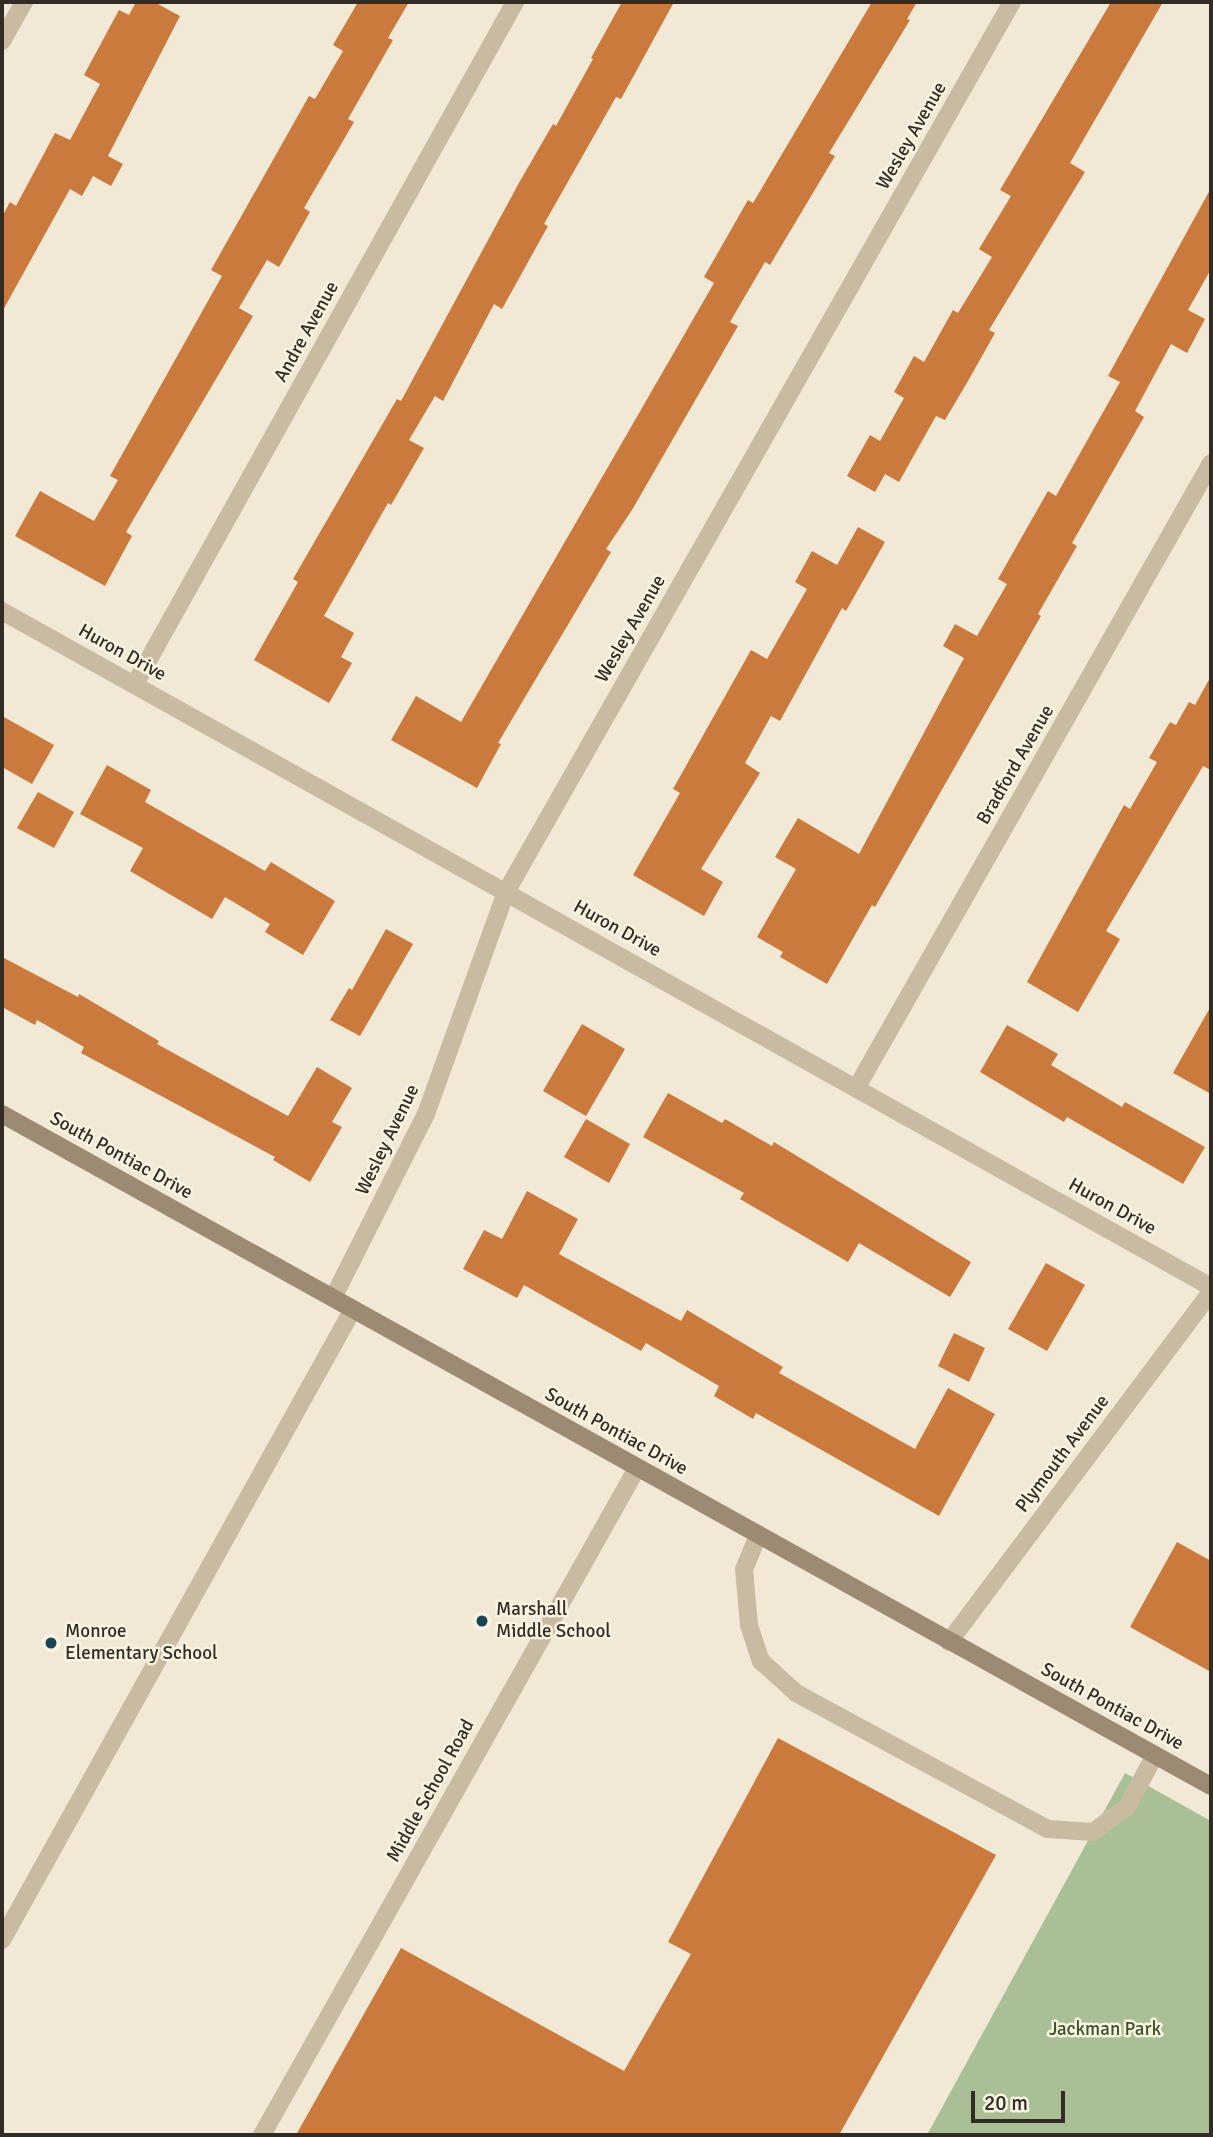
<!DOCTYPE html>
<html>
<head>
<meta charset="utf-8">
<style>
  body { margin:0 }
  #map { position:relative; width:1213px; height:2137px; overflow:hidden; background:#f1e9d6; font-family:Signika,sans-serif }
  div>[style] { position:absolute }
  .green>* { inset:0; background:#a9c096 }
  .building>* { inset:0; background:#c97a3c }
  .lane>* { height:18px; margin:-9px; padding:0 9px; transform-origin:9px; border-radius:9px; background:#c9bba2 }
  .street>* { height:18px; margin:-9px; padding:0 9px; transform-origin:9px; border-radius:9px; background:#c9bba2 }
  .secondary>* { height:18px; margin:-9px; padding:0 9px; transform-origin:9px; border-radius:9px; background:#9c8a73 }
  .dots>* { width:19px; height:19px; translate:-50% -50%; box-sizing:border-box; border:4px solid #f9f3e2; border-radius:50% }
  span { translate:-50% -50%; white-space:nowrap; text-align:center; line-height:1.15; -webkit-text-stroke:5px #f9f3e2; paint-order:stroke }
  .street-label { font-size:19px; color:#332c24 }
  .poi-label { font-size:19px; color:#332c24 }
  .left { translate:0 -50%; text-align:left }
  .park-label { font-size:19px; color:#3a5228 }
  .frame { position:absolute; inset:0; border:4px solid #332c24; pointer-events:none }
  .scale { position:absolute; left:971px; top:2091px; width:94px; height:32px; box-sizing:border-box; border:4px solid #332c24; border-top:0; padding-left:9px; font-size:21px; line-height:24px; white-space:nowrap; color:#332c24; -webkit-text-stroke:5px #f9f3e2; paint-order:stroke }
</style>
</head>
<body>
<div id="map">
  <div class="green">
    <i style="clip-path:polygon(1125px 1773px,1211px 1821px,1211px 2135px,927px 2135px)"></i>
  </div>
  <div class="building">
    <i style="clip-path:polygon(136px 2px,154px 2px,180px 16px,108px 156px,123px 164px,111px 186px,93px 176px,82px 196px,70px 189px,2px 312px,2px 217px,10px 202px,16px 206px,55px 133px,70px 140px,100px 84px,84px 75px,119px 10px,129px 15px)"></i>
    <i style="clip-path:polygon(358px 2px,409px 2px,388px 38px,393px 40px,348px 119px,354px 122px,304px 208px,310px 212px,279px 267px,267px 260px,239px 308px,253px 316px,126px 532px,132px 536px,105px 586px,15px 536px,40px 491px,94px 521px,118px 480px,110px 476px,222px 276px,211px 270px,309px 96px,315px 99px,343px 51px,333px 45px)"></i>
    <i style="clip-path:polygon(622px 2px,674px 2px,621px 99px,616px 97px,544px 224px,548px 226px,502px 309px,494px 304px,443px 401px,435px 396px,409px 440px,424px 448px,391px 505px,388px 503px,324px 616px,354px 633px,341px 657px,352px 663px,329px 703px,254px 660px,298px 582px,293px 579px,397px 399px,401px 401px,520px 181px,553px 124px,556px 126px,593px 59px,591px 58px)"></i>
    <i style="clip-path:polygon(872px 2px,917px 2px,907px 19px,910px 20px,829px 153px,835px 156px,770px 265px,765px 262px,730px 322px,738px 326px,632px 510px,606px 549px,611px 552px,498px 743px,501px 744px,477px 788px,391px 740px,416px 696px,461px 722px,714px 283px,704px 277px,748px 200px,753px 203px)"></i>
    <i style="clip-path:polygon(1111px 2px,1163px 2px,1070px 163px,1085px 172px,989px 330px,995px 333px,968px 381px,945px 420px,936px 416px,899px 482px,885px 474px,875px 492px,847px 476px,870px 435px,880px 441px,904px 398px,894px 392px,914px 356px,924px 362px,953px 310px,958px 313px,992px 257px,979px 249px,1011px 196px,1000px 190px)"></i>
    <i style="clip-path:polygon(1211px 188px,1211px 269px,1188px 310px,1205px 319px,1187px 353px,1171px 344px,1135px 411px,1144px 417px,1072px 543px,1077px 546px,1038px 614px,1041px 616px,875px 907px,872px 905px,827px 984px,780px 957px,783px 952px,757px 937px,796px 869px,775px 857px,798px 818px,859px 854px,964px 658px,943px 646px,955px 624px,977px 636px,1007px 584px,998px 579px,1048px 491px,1056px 496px,1120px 382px,1108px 376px)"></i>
    <i style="clip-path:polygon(858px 527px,885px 542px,846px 611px,842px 608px,780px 721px,771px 716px,745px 763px,760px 773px,701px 869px,723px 882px,704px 916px,633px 875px,680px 793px,673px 789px,751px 650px,767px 659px,807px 589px,795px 582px,812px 551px,837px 565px)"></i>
    <i style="clip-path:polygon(1211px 676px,1211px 770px,1203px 766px,1106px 931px,1120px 939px,1078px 1012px,1027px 982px,1124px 805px,1130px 809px,1157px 762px,1149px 758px,1170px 722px,1176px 725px,1189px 702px,1195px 705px)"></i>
    <i style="clip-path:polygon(2px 716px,54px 745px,32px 784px,2px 767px)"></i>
    <i style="clip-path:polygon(107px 765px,151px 790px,145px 802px,265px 871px,271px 862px,335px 901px,303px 955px,265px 932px,270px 924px,225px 897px,212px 919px,130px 871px,143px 848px,80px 814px)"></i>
    <i style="clip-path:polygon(38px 792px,74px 812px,54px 848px,17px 828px)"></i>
    <i style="clip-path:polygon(386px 929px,413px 944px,360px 1036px,330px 1020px,349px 988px,352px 990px)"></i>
    <i style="clip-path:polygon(2px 957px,78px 997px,79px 994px,159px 1041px,157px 1044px,288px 1116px,317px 1067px,352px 1088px,332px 1122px,342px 1127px,310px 1182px,273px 1160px,275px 1157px,81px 1053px,84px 1047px,37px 1020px,35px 1025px,2px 1007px)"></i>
    <i style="clip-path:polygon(1211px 1006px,1211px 1094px,1173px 1073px)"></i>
    <i style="clip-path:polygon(582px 1024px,625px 1049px,586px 1116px,543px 1091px)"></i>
    <i style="clip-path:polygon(1007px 1025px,1058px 1054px,1051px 1065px,1122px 1107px,1125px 1102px,1205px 1147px,1183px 1184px,1067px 1117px,1064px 1122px,980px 1072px)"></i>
    <i style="clip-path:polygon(668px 1093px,722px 1123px,725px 1119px,772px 1146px,774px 1142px,971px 1262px,950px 1297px,859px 1243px,848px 1262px,740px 1199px,744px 1193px,643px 1137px)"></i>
    <i style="clip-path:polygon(586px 1119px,630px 1144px,609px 1183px,564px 1157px)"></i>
    <i style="clip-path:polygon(527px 1191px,578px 1219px,559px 1254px,681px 1321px,687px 1310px,783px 1367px,779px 1373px,915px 1449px,948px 1388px,995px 1414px,939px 1516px,756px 1413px,753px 1419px,714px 1396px,719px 1386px,646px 1343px,641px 1351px,524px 1285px,517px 1298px,463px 1269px,484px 1230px,502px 1239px)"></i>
    <i style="clip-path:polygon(1046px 1263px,1085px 1285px,1047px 1351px,1008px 1329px)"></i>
    <i style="clip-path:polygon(954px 1333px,985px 1348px,969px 1382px,938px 1366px)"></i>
    <i style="clip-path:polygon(1177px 1542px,1211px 1561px,1211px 1672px,1130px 1627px)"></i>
    <i style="clip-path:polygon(778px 1738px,996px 1855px,839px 2135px,296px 2135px,401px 1948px,624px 2071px,691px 1954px,668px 1942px)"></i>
  </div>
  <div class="lane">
    <i style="left:758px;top:1535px;width:37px;rotate:112deg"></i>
    <i style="left:744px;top:1569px;width:56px;rotate:84.9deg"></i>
    <i style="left:749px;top:1625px;width:38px;rotate:72deg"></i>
    <i style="left:761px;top:1661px;width:47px;rotate:42.4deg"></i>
    <i style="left:796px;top:1693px;width:286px;rotate:28.4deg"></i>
    <i style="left:1048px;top:1829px;width:45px;rotate:3.8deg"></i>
    <i style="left:1093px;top:1832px;width:42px;rotate:-36.3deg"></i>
    <i style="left:1127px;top:1807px;width:59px;rotate:-61.7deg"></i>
    <i style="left:2px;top:1940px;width:722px;rotate:-60.91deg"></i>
  </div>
  <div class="street">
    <i style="left:2px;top:41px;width:45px;rotate:-60.6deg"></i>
    <i style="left:2px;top:611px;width:1385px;rotate:29.21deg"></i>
    <i style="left:135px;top:684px;width:781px;rotate:-60.87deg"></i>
    <i style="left:857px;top:1087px;width:717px;rotate:-60.43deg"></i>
    <i style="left:333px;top:1298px;width:206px;rotate:-63.2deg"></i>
    <i style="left:426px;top:1114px;width:236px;rotate:-70.2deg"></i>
    <i style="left:506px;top:892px;width:1024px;rotate:-60.38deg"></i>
    <i style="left:949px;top:1642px;width:437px;rotate:-53.2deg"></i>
    <i style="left:262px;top:2135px;width:765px;rotate:-60.65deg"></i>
  </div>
  <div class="secondary">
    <i style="left:2px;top:1114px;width:1383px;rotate:29.07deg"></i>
  </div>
  <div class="dots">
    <i style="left:482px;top:1621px;background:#1a4555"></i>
    <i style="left:51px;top:1643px;background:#1a4555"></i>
  </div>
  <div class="street-label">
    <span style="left:912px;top:136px;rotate:-60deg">Wesley Avenue</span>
    <span style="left:307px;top:332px;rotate:-61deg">Andre Avenue</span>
    <span style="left:631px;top:629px;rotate:-60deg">Wesley Avenue</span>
    <span style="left:122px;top:653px;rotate:29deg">Huron Drive</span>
    <span style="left:1016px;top:765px;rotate:-60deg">Bradford Avenue</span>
    <span style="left:617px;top:929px;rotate:29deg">Huron Drive</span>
    <span style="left:388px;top:1140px;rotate:-64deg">Wesley Avenue</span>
    <span style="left:121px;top:1156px;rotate:29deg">South Pontiac Drive</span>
    <span style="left:1112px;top:1207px;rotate:29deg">Huron Drive</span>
    <span style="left:616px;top:1432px;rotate:29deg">South Pontiac Drive</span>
    <span style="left:1063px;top:1454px;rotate:-53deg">Plymouth Avenue</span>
    <span style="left:1112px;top:1707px;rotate:29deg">South Pontiac Drive</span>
    <span style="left:431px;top:1791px;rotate:-61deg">Middle School Road</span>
  </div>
  <div class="poi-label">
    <span class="left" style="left:496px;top:1621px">Marshall<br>Middle School</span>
    <span class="left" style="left:65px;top:1643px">Monroe<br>Elementary School</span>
  </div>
  <div class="park-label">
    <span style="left:1105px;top:2030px">Jackman Park</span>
  </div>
  <div class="frame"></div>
  <div class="scale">20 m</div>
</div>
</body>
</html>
